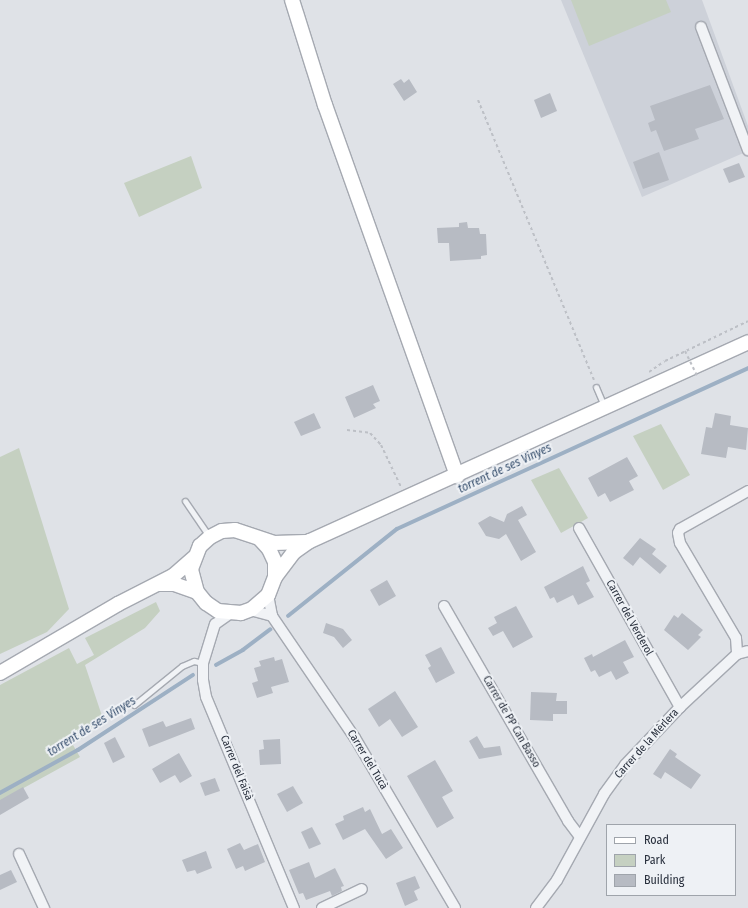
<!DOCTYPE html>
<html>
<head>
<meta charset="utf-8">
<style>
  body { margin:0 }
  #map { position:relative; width:748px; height:908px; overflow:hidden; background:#dfe2e7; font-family:"Fira Sans Condensed",sans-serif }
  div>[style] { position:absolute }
  .built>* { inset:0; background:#cdd1d9 }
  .green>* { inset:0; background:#c5d0c1 }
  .stream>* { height:3.5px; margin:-1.75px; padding:0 1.75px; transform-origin:1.75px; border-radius:1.75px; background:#9db0c4 }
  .building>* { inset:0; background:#b7bbc3 }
  .path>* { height:2px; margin-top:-1px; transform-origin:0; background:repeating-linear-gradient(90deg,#bdc0c6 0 3px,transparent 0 6px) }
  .roads { filter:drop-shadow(1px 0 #a5a9b1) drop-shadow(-1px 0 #a5a9b1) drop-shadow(0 1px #a5a9b1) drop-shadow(0 -1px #a5a9b1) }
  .lane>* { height:5px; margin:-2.5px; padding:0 2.5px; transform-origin:2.5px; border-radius:2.5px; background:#f1f3f6 }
  .street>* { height:10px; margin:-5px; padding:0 5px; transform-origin:5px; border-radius:5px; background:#f1f3f6 }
  .secondary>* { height:14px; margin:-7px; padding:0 7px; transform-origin:7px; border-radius:7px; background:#fff }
  .path-bridge>* { height:2px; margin-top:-1px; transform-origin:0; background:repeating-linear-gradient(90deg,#bdc0c6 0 3px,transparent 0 6px) }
  span { translate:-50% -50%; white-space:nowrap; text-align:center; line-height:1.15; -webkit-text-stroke:4px #eef1f5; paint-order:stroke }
  .street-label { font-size:11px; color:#29303d }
  .water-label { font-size:12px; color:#374f6d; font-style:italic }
  .legend { position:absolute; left:606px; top:824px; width:130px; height:72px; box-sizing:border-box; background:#eef1f5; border:1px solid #9fa4ab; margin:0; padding:5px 7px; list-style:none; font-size:12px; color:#29303d }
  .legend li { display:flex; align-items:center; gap:8px; height:20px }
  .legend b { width:20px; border:1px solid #9fa4ab }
</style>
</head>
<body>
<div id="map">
  <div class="built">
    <i style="clip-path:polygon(561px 0,702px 0,748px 126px,748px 151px,642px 197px)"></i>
  </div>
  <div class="green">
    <i style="clip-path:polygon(571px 0,666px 0,671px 12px,589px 46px)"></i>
    <i style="clip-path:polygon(191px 156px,202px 188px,139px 217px,124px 183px)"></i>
    <i style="clip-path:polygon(661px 424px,690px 475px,663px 490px,633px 436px)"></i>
    <i style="clip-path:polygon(19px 448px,69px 609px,47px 632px,0 654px,0 457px)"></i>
    <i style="clip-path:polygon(559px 468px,588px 518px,561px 533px,531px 480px)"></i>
    <i style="clip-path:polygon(156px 602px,160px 611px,145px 628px,85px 665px,104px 722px,73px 745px,80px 757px,0 801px,0 685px,69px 648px,77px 664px,94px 655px,85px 638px)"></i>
  </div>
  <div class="stream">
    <i style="left:288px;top:616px;width:139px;rotate:-38.6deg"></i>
    <i style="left:397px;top:529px;width:386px;rotate:-24.6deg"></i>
    <i style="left:216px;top:665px;width:31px;rotate:-29deg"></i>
    <i style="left:243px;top:650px;width:34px;rotate:-37deg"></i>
    <i style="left:0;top:793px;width:89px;rotate:-28.9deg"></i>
    <i style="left:78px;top:750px;width:137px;rotate:-33.1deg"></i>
  </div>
  <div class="building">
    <i style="clip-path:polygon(401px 79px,404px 83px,409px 79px,417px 92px,404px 101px,393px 84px)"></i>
    <i style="clip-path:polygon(710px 85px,724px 119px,695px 129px,699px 139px,664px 151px,656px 130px,651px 132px,648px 123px,655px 120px,650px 106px)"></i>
    <i style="clip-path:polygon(550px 93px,557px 111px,541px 118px,534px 100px)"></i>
    <i style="clip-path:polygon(659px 152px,669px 180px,643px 189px,633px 162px)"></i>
    <i style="clip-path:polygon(739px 163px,745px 177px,729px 183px,723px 169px)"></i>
    <i style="clip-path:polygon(467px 222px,468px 228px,479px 228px,480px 234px,486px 234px,487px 255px,481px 256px,481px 259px,450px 261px,449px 243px,438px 243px,437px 228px,459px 227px,459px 223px)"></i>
    <i style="clip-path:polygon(373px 385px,380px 401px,373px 404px,376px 408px,354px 418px,345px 397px)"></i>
    <i style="clip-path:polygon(314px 413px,321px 428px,301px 436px,294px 422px)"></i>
    <i style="clip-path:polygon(715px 413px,731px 416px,730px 425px,748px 428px,746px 450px,728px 447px,726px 458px,701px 454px,706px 427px,712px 428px)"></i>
    <i style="clip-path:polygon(627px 457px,638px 476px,629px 481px,634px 490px,610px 502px,605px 493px,598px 497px,588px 478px)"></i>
    <i style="clip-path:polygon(522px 506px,527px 515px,518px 520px,536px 552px,521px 561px,506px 534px,499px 539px,486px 536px,478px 523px,490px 516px,504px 522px,507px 514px)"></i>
    <i style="clip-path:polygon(640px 538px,656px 549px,652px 554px,667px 566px,660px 574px,640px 557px,633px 566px,623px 558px)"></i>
    <i style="clip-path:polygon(583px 566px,590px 581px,586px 583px,594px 597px,578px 605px,573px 595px,557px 603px,554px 597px,550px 599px,544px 587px)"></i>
    <i style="clip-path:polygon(387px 580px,396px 596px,379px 606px,370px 590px)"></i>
    <i style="clip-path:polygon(516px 606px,533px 637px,513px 648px,503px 631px,493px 636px,488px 628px,497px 623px,494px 617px)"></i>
    <i style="clip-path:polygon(682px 613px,703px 630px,698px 635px,701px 637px,688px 650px,664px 630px,674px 615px,678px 618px)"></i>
    <i style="clip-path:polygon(326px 623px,343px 629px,352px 640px,343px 648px,334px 637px,323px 633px)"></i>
    <i style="clip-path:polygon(625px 640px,634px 657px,623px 662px,629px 673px,616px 680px,611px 671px,599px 677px,595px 670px,591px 672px,584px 658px,592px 654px,593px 657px)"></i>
    <i style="clip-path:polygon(441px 647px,455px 673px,436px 683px,428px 668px,431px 666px,425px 655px)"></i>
    <i style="clip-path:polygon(274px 657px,275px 661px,282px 659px,289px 682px,271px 687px,273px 693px,257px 698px,252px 683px,258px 681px,254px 668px,261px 666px,259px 661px)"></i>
    <i style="clip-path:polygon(395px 691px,418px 727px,402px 737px,390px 719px,379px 727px,368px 709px)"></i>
    <i style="clip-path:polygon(531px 692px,557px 693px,556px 701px,567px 701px,567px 714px,553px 714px,553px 721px,530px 720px)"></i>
    <i style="clip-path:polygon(191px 718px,195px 729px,149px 747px,142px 729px,163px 721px,166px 727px)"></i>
    <i style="clip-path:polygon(477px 736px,484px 748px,500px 746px,502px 755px,479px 759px,469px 741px)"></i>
    <i style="clip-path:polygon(115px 737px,125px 757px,113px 763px,104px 743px)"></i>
    <i style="clip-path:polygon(280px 739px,281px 764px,260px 765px,259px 750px,264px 749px,263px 740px)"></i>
    <i style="clip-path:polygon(670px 749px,677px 754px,675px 757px,701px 775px,691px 789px,665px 772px,661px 779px,653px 774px)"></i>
    <i style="clip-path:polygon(179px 753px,192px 776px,180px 783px,175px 775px,160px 783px,152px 769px)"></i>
    <i style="clip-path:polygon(435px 760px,453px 791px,442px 797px,454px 818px,437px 828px,407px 776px)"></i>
    <i style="clip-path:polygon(215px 778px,220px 791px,205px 796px,200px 783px)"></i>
    <i style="clip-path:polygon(293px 786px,303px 803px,287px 812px,277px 794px)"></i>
    <i style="clip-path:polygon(23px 787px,29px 798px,0 815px,0 800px)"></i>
    <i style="clip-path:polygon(363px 807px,365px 812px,370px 809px,382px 834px,391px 829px,403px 848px,386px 859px,365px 829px,343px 840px,335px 824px,344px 820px,343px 816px)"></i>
    <i style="clip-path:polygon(312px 827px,321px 844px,309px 849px,301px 832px)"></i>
    <i style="clip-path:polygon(240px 843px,244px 850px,258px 844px,265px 862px,245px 871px,243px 866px,236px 869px,227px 849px)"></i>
    <i style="clip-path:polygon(206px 851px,212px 868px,197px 874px,195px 870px,187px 872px,182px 860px)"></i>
    <i style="clip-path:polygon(309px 862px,315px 878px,335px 868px,344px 886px,341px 887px,342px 891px,332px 896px,330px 891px,306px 900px,303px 893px,299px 894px,289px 870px)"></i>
    <i style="clip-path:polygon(11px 870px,17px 882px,0 890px,0 875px)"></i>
    <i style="clip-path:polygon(415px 876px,420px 888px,414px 891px,418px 900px,405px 906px,396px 883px)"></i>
  </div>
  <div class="path">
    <i style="left:478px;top:100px;width:303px;rotate:67.5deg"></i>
    <i style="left:649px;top:372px;width:19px;rotate:-35deg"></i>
    <i style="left:665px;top:361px;width:92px;rotate:-25.7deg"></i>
    <i style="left:347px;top:430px;width:23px;rotate:7deg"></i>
    <i style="left:370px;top:433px;width:16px;rotate:47deg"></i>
    <i style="left:381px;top:445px;width:47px;rotate:64.5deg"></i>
  </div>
  <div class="roads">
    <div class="lane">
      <i style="left:596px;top:387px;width:21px;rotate:67deg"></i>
      <i style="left:185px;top:501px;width:42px;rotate:55.6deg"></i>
      <i style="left:134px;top:705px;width:62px;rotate:-39.1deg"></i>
      <i style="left:182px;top:666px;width:13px;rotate:-23deg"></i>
      <i style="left:194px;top:661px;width:9px;rotate:13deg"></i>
    </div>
    <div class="street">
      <i style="left:701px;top:27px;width:132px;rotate:69.1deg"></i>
      <i style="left:748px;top:491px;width:78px;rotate:150.8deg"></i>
      <i style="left:680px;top:529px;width:4px;rotate:117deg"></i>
      <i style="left:678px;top:533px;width:10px;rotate:79deg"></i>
      <i style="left:680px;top:543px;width:110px;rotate:59.5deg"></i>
      <i style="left:736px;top:638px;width:16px;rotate:86deg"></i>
      <i style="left:737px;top:654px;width:11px;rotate:-15deg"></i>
      <i style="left:579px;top:528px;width:206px;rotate:60.6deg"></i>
      <i style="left:268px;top:595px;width:21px;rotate:79deg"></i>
      <i style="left:272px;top:616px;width:148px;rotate:55.8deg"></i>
      <i style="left:355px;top:738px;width:197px;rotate:59.5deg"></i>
      <i style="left:444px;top:606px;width:248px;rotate:60deg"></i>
      <i style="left:568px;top:821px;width:20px;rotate:53deg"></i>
      <i style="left:250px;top:610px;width:23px;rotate:15deg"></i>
      <i style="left:231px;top:613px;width:19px;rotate:145deg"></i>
      <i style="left:215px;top:624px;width:41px;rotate:107.1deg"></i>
      <i style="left:203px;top:663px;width:17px;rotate:90deg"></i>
      <i style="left:203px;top:680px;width:17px;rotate:80deg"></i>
      <i style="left:206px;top:697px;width:229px;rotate:67.4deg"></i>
      <i style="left:19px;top:854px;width:60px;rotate:65.2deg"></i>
      <i style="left:322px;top:908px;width:44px;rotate:-25.4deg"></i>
      <i style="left:536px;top:908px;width:35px;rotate:-53deg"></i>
      <i style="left:557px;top:880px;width:98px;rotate:-61.3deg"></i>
      <i style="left:604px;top:794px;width:36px;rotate:-54deg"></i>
      <i style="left:625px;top:765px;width:80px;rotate:-46.5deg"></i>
      <i style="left:680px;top:707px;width:78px;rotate:-42.9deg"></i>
    </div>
    <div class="secondary">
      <i style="left:292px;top:0;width:110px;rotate:72.6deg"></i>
      <i style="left:325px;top:105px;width:394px;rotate:70.4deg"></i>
      <i style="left:260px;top:539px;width:13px;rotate:48deg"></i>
      <i style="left:269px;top:549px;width:14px;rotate:65deg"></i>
      <i style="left:275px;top:562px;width:15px;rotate:90deg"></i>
      <i style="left:275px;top:577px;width:19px;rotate:111deg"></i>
      <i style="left:268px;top:595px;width:21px;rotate:139deg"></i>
      <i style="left:252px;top:609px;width:12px;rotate:160deg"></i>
      <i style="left:241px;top:613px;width:23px;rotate:-175deg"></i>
      <i style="left:218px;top:611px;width:14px;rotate:-146deg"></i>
      <i style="left:206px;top:603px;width:14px;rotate:-129deg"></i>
      <i style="left:197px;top:592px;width:24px;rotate:-105deg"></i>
      <i style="left:191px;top:569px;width:25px;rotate:-69deg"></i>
      <i style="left:200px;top:546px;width:13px;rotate:-42deg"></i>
      <i style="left:210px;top:537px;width:13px;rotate:-27deg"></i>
      <i style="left:222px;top:531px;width:13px;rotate:-4deg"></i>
      <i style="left:235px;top:530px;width:41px;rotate:18.4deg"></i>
      <i style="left:274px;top:543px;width:32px;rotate:-2deg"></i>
      <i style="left:275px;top:577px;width:31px;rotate:-53deg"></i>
      <i style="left:294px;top:552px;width:19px;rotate:-35deg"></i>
      <i style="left:310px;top:541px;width:481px;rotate:-24.4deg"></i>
      <i style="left:159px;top:584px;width:15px"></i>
      <i style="left:174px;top:584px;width:24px;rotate:19deg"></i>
      <i style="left:0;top:673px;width:137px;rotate:-30.3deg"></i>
      <i style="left:118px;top:604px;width:62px;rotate:-27deg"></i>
      <i style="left:173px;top:576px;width:28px;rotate:-41deg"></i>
    </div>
  </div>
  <div class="path-bridge">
    <i style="left:685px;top:351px;width:30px;rotate:64deg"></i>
  </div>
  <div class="street-label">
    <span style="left:629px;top:618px;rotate:61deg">Carrer del Verderol</span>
    <span style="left:511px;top:722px;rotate:60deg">Carrer de PP Can Basso</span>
    <span style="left:647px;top:744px;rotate:-48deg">Carrer de la Mèrlera</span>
    <span style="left:367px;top:760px;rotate:59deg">Carrer del Tucà</span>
    <span style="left:236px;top:768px;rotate:68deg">Carrer del Faisà</span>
  </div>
  <div class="water-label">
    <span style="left:505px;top:469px;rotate:-25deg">torrent de ses Vinyes</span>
    <span style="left:92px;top:727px;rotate:-32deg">torrent de ses Vinyes</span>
  </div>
  <ul class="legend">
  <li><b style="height:5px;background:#fff"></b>Road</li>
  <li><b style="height:11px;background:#c5d0c1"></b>Park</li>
  <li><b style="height:11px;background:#b7bbc3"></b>Building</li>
  </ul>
</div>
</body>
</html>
